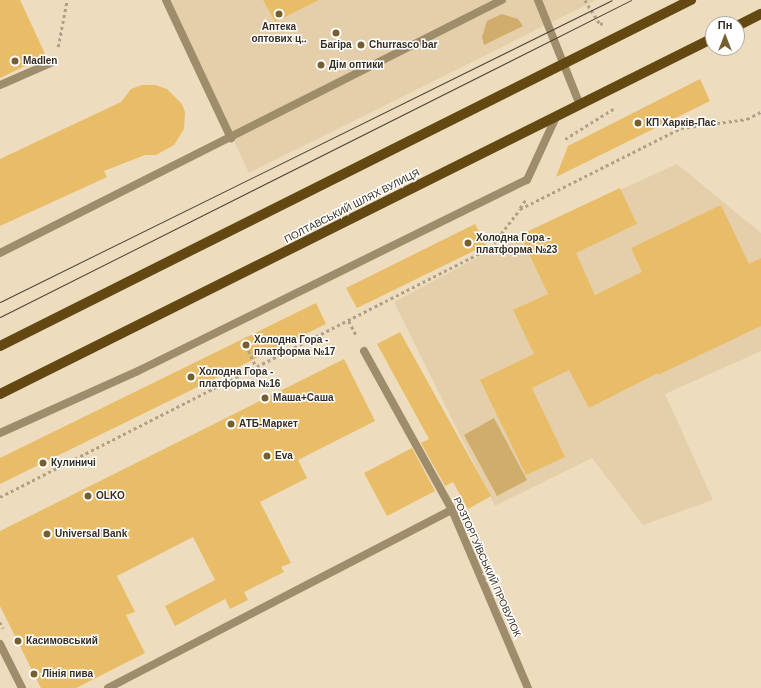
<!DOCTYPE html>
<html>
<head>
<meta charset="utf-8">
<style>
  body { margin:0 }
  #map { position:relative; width:761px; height:688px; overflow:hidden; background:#eddcbd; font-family:Arial,sans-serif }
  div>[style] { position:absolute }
  .built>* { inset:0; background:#e4cfaa }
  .green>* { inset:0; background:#d1ad6b }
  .building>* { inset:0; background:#e9bd68 }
  .path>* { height:2.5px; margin-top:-1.25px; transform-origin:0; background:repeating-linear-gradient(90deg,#afa189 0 3px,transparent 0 6px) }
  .lane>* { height:8px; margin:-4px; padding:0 4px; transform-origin:4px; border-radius:4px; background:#9e8c6b }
  .street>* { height:8px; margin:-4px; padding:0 4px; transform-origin:4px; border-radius:4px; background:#9e8c6b }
  .primary>* { height:10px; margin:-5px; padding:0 5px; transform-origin:5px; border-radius:5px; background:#634911 }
  .tram>* { height:1px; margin:-0.5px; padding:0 0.5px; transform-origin:0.5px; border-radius:0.5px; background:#4b4334 }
  .dots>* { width:11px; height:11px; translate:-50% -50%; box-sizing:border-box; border:2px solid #fff; border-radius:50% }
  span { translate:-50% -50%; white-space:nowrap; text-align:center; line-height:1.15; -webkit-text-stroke:3px #fff; paint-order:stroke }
  .poi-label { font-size:10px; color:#342d21; font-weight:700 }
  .left { translate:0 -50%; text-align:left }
  .street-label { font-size:10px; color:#342d21 }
  .north { position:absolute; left:705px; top:16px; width:40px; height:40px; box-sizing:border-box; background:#fff; border:1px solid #aeaba6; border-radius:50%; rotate:0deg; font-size:11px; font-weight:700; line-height:16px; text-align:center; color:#342d21 }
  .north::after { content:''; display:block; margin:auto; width:14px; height:18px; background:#775e2f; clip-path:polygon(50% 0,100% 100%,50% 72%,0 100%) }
</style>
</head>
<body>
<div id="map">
  <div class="built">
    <i style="clip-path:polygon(168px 0,596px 0,249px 173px)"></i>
    <i style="clip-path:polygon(677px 164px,761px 233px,761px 351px,665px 394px,713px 500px,643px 525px,592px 458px,495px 506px,394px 302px,520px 235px)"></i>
  </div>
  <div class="green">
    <i style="clip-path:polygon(502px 14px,518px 19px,523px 26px,484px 45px,482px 37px,487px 21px)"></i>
    <i style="clip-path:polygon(494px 418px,527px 480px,497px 496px,464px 435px)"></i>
  </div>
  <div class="building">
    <i style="clip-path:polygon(0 0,20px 0,46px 56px,0 78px)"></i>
    <i style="clip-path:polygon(263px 0,319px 0,275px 22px)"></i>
    <i style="clip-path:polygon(700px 79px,710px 101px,556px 177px,568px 146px)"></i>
    <i style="clip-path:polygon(142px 85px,155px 85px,167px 89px,182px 104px,185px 112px,184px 129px,174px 145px,156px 155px,145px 155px,104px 171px,107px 177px,0 226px,0 159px,121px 102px,131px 89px)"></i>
    <i style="clip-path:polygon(620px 188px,637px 224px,576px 253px,595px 295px,642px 272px,631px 248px,721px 205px,749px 264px,761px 258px,761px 326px,658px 375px,658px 373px,589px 408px,569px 370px,532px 388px,565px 457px,526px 475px,480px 380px,534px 354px,513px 310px,548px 294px,520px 235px)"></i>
    <i style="clip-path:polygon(475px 224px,486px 245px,357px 308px,346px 288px)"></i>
    <i style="clip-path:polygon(316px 303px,326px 324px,0 484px,0 458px)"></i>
    <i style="clip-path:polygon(400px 332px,491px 496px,468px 509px,453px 482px,445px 486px,421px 443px,429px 439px,377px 344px)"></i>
    <i style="clip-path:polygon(344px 359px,375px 421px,298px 460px,307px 478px,260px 502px,291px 563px,281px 567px,284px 572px,244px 592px,248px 600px,230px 609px,225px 599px,175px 626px,165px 606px,215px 580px,193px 537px,117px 576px,135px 612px,126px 615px,145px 653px,76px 688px,41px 688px,0 606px,0 531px)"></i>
    <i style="clip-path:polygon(412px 448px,435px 491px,387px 516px,364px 473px)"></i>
  </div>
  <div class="path">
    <i style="left:585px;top:0;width:28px;rotate:58deg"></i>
    <i style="left:600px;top:24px;width:3px;rotate:-18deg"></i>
    <i style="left:58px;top:47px;width:48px;rotate:-79.2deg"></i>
    <i style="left:565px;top:139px;width:57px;rotate:-32deg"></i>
    <i style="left:520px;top:208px;width:11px;rotate:-56deg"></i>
    <i style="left:349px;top:321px;width:18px;rotate:63deg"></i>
    <i style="left:246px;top:345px;width:23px;rotate:65deg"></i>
    <i style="left:0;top:497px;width:550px;rotate:-26.94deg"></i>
    <i style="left:490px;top:248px;width:49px;rotate:-52.4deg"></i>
    <i style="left:520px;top:209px;width:180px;rotate:-26.7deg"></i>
    <i style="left:681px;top:128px;width:67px;rotate:-7.8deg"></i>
    <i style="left:747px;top:119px;width:16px;rotate:-27deg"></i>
    <i style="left:0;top:622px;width:7px;rotate:63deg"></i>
  </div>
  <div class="lane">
    <i style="left:166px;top:0;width:153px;rotate:64.8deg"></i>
    <i style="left:538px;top:0;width:113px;rotate:68.2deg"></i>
    <i style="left:0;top:85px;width:58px;rotate:-23.5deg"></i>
    <i style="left:0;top:253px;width:562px;rotate:-26.75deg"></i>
    <i style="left:0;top:433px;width:151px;rotate:-24.2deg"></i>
    <i style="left:138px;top:371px;width:433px;rotate:-26.2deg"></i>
    <i style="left:527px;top:180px;width:69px;rotate:-65.3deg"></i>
    <i style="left:108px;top:688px;width:387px;rotate:-27.4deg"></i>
  </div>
  <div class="street">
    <i style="left:364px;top:351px;width:182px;rotate:61deg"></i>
    <i style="left:452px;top:510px;width:194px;rotate:66.9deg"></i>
    <i style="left:0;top:644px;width:49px;rotate:63.4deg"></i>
  </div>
  <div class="primary">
    <i style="left:737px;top:26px;width:27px;rotate:-27deg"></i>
    <i style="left:0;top:346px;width:773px;rotate:-26.6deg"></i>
    <i style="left:0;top:394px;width:797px;rotate:-26.53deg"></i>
  </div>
  <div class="tram">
    <i style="left:0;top:302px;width:682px;rotate:-26.26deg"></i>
    <i style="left:0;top:317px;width:706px;rotate:-26.67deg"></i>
  </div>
  <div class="dots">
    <i style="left:279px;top:14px;background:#775e2f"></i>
    <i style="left:336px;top:33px;background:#775e2f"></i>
    <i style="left:361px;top:45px;background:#775e2f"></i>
    <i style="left:15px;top:61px;background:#775e2f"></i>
    <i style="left:321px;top:65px;background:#775e2f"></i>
    <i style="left:638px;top:123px;background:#775e2f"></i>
    <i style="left:468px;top:243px;background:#775e2f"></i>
    <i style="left:246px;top:345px;background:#775e2f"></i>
    <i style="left:191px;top:377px;background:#775e2f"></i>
    <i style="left:265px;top:398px;background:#775e2f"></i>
    <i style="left:231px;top:424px;background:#775e2f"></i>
    <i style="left:267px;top:456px;background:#775e2f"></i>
    <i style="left:43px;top:463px;background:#775e2f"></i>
    <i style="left:88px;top:496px;background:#775e2f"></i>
    <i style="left:47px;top:534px;background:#775e2f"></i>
    <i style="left:18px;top:641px;background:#775e2f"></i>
    <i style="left:34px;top:674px;background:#775e2f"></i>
  </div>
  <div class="poi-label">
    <span style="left:279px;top:32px">Аптека<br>оптових ц‥</span>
    <span style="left:336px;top:45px">Багіра</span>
    <span class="left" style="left:369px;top:45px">Churrasco bar</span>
    <span class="left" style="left:23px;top:61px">Madlen</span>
    <span class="left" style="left:329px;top:65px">Дім оптики</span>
    <span class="left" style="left:646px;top:123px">КП Харків-Пас</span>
    <span class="left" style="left:476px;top:243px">Холодна Гора -<br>платформа №23</span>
    <span class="left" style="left:254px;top:345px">Холодна Гора -<br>платформа №17</span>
    <span class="left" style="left:199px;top:377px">Холодна Гора -<br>платформа №16</span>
    <span class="left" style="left:273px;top:398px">Маша+Саша</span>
    <span class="left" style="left:239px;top:424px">АТБ-Маркет</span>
    <span class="left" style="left:275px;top:456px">Eva</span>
    <span class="left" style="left:51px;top:463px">Кулиничі</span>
    <span class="left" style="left:96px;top:496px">OLKO</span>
    <span class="left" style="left:55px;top:534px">Universal Bank</span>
    <span class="left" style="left:26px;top:641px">Касимовський</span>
    <span class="left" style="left:42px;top:674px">Лінія пива</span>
  </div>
  <div class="street-label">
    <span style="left:352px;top:206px;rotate:-27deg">ПОЛТАВСЬКИЙ ШЛЯХ ВУЛИЦЯ</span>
    <span style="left:487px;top:567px;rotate:66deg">РОЗТОРГУЇВСЬКИЙ ПРОВУЛОК</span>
  </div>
  <div class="north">Пн</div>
</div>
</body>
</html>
